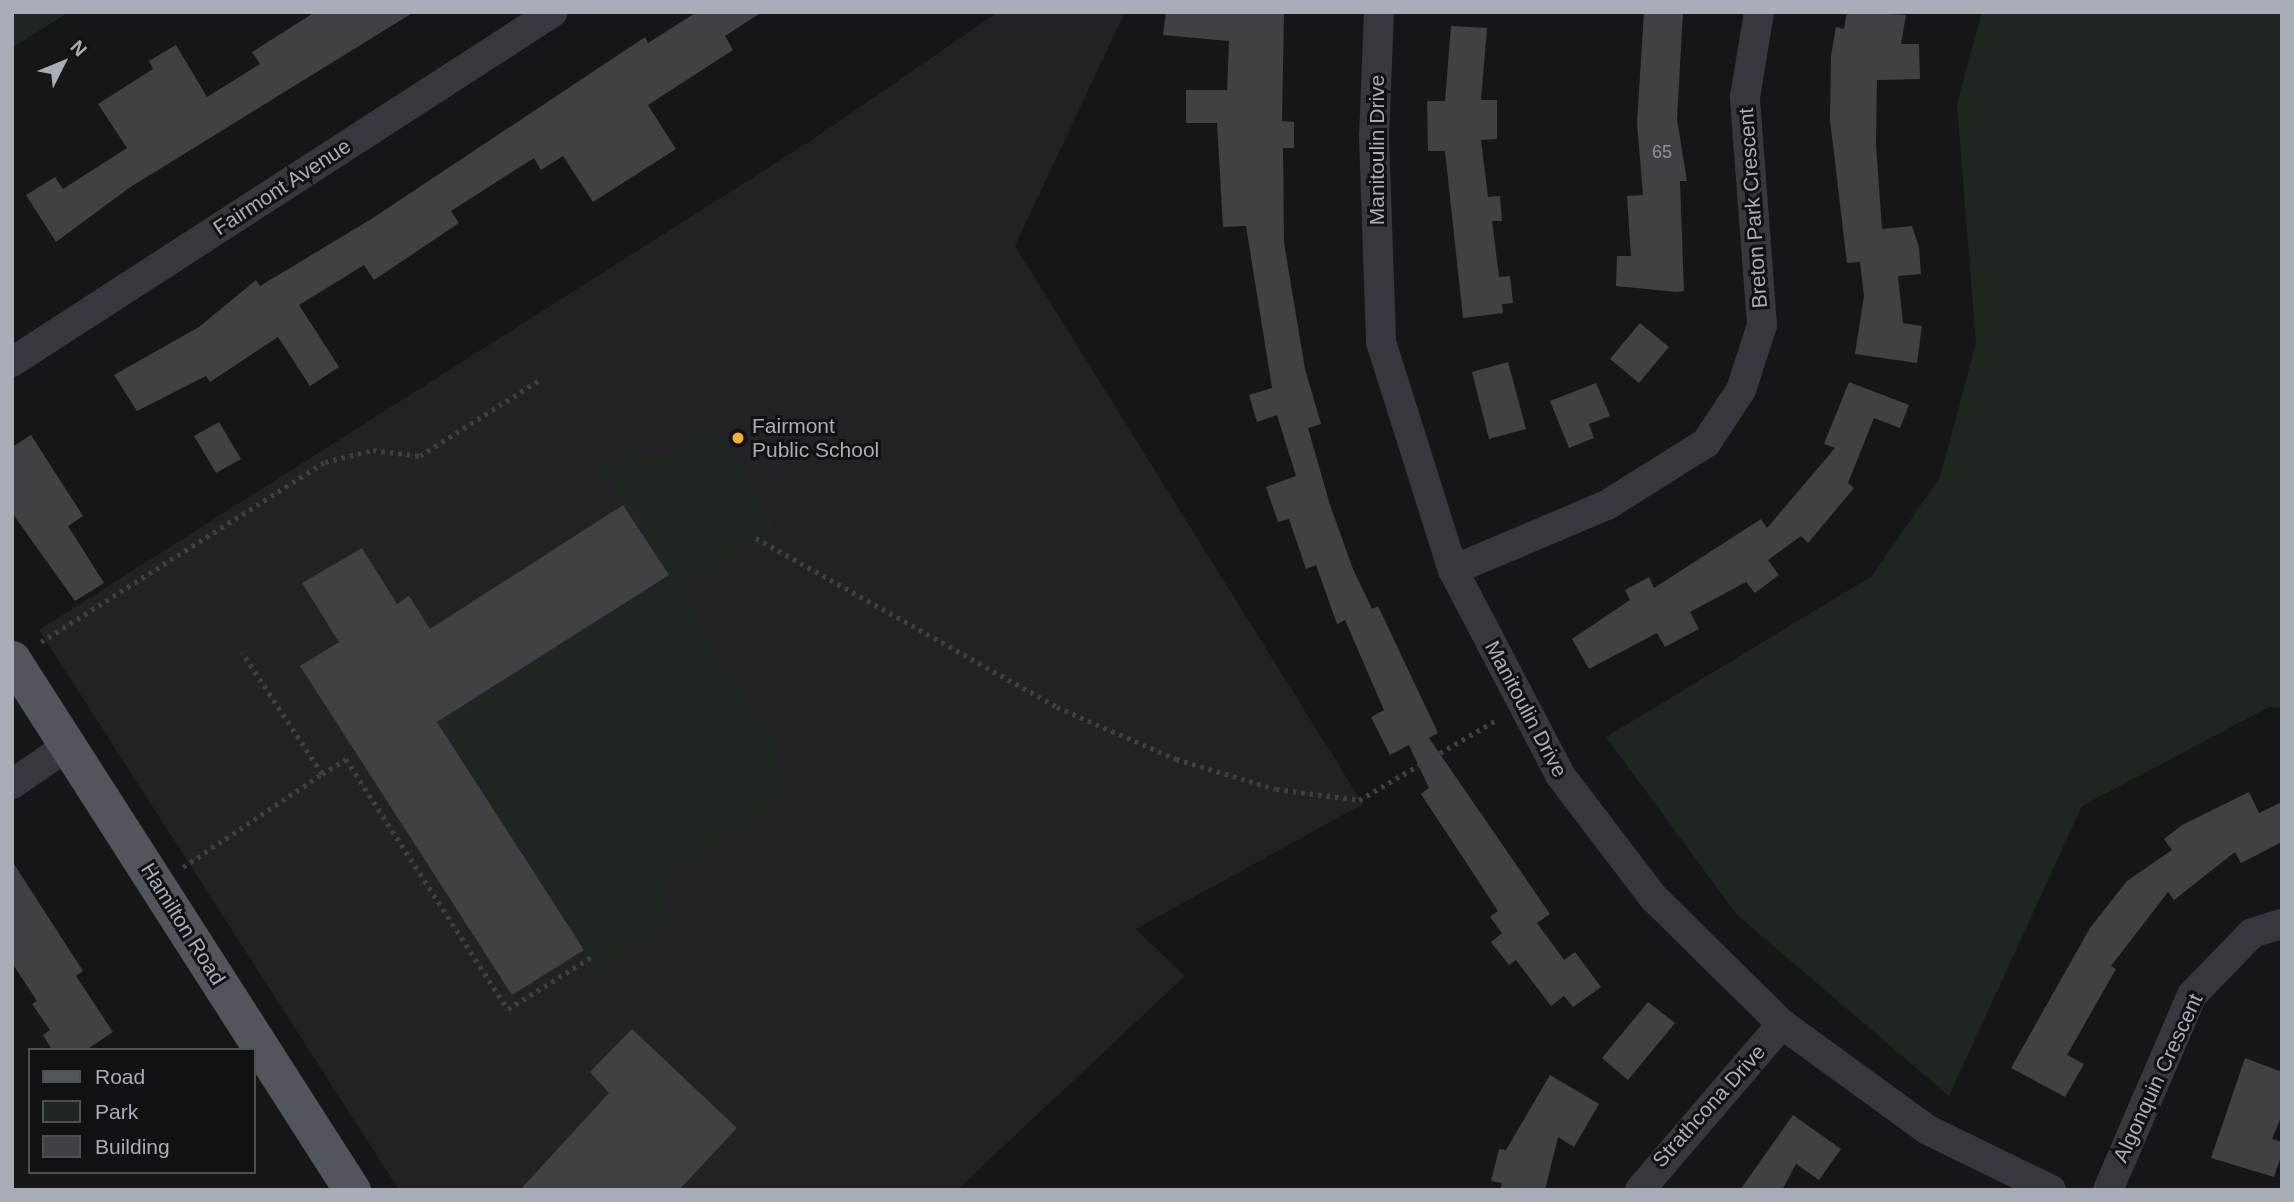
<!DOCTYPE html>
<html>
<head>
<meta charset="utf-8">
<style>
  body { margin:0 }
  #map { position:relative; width:2294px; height:1202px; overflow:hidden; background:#161618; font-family:Helvetica,sans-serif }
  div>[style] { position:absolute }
  .built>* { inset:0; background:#222225 }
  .green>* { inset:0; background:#1e261f }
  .building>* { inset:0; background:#404145 }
  .path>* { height:4.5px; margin-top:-2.25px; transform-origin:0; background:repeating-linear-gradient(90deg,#3d3f44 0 3.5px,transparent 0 8.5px) }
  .minor>* { height:30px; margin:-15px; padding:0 15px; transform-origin:15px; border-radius:15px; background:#37383d }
  .major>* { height:37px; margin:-18.5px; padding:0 18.5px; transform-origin:18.5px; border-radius:18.5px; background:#53555c }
  .dots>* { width:19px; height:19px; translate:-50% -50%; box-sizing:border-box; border:4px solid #111113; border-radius:50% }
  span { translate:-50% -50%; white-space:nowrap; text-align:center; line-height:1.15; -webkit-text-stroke:6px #111113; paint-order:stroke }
  .number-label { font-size:18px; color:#8e929b }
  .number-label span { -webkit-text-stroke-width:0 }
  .street-label { font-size:21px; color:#a8adb8 }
  .poi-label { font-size:21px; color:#a8adb8 }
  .left { translate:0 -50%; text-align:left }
  .frame { position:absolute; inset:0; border:14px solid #a8adb8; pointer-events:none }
  .legend { position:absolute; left:28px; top:1048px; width:228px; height:126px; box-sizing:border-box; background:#111113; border:2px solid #4d4f55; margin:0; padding:9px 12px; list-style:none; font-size:21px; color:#a8adb8 }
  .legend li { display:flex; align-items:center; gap:14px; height:35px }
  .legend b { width:35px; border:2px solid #4d4f55 }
  .north { position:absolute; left:28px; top:28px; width:70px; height:70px; -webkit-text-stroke:5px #111113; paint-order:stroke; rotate:47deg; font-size:19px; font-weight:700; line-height:28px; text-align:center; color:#a8adb8 }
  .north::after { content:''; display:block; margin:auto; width:24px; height:32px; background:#a8adb8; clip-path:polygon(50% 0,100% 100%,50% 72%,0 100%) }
</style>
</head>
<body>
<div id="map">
  <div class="built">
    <i style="clip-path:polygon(998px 12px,1125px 12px,1015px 246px,1363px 804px,1136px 929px,1185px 976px,957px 1190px,399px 1190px,39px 630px,809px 142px)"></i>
  </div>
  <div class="green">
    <i style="clip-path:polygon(12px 12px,69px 12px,12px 48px)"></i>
    <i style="clip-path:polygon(1982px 12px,2282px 12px,2282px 707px,2269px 707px,2082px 806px,1949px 1096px,1737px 915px,1606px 737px,1872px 576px,1940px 477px,1976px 343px,1957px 104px)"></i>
    <i style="clip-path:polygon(713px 425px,775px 525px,686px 584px,686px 606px,781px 756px,771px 763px,790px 790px,680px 862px,657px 895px,673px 920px,597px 969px,438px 722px,669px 575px,599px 467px,629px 448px,656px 459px)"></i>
  </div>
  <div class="building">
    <i style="clip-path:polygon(315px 12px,414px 12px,129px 188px,56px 242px,26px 195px,55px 177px,63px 189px,127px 148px,98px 104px,153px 69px,149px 61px,176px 45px,207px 97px,260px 64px,252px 52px)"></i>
    <i style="clip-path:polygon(697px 12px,762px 12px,725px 36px,733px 50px,648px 105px,676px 149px,593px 202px,563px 156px,541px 170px,534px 158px,451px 211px,459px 223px,374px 280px,364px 265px,299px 305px,339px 367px,310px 386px,278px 337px,210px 382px,206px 376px,137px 411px,114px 375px,199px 327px,256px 280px,260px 286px,373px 218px,645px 37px,648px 43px)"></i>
    <i style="clip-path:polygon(1166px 12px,1284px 12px,1282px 121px,1294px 122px,1294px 148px,1283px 148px,1284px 243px,1305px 369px,1321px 424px,1308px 428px,1330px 505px,1353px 569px,1372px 609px,1378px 606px,1438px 733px,1429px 738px,1550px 914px,1537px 923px,1564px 960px,1575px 952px,1601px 987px,1573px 1007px,1564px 996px,1551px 1006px,1516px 960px,1509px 965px,1491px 942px,1502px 933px,1490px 917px,1498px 911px,1421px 794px,1429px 788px,1409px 745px,1390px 755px,1371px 717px,1384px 710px,1345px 620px,1337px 624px,1316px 565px,1306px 569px,1289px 519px,1278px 522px,1266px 487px,1296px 476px,1277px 415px,1257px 422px,1249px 395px,1272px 388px,1246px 226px,1223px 227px,1217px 123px,1186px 123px,1186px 90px,1227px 90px,1229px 41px,1163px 35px)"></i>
    <i style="clip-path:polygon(1644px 12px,1683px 12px,1677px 119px,1687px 181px,1680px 181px,1684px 291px,1677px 292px,1616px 286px,1617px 256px,1631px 256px,1627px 196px,1643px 195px,1637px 123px)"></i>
    <i style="clip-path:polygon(1847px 12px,1906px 15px,1901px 44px,1919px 44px,1920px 79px,1877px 80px,1876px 145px,1882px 229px,1912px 226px,1919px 247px,1921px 274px,1898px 276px,1903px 323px,1922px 326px,1917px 363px,1855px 354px,1864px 296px,1860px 262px,1847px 263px,1830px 120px,1831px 56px,1836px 27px,1844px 29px)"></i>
    <i style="clip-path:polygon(1451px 26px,1487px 28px,1481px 100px,1497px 100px,1497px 139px,1481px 140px,1488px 197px,1500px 196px,1502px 221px,1492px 221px,1499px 277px,1510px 276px,1513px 303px,1502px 304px,1503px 313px,1463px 318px,1445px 151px,1428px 151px,1427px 101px,1445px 101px)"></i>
    <i style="clip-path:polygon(1640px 323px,1669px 347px,1639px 383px,1610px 359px)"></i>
    <i style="clip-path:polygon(1508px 362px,1526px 429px,1489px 439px,1472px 372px)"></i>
    <i style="clip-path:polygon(1849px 382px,1909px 405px,1900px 428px,1874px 418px,1848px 483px,1854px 488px,1808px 543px,1801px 536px,1768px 560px,1779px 575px,1755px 593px,1746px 582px,1690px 612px,1699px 629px,1665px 647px,1657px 633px,1589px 669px,1572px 639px,1630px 600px,1625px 590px,1649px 577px,1654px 588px,1761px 519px,1767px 528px,1835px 448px,1824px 444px)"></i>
    <i style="clip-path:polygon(1596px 383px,1610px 416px,1589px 424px,1594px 438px,1569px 448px,1550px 401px)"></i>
    <i style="clip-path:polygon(219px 422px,241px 459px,216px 473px,194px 436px)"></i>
    <i style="clip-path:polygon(31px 435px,83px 516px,68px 526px,104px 583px,75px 601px,12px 513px,12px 447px)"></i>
    <i style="clip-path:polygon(623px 505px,669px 575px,437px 722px,584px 950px,512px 995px,300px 666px,339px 642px,302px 583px,362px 548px,397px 604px,409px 596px,430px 629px)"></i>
    <i style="clip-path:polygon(2249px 792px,2259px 813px,2282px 802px,2282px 842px,2241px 863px,2235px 852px,2174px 900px,2168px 892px,2111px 966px,2116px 969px,2067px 1055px,2084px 1064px,2065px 1097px,2011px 1068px,2090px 928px,2127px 881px,2172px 850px,2164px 839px,2182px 825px)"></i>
    <i style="clip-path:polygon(12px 861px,83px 971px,76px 976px,113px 1032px,86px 1050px,52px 1050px,43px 1035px,50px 1030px,32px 1004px,37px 1001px,12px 963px)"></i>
    <i style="clip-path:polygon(1648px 1002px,1675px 1023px,1628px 1080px,1602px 1058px)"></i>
    <i style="clip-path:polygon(632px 1029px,737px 1128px,679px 1190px,520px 1190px,609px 1093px,590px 1072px)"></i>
    <i style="clip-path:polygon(2245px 1058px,2282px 1072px,2282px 1115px,2272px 1139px,2282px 1142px,2282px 1153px,2274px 1177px,2211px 1158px)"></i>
    <i style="clip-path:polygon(1550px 1075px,1599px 1104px,1574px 1147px,1558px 1137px,1545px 1190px,1500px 1190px,1502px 1183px,1491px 1181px,1499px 1149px,1506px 1150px)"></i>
    <i style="clip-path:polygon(1793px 1115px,1841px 1149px,1819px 1180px,1796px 1164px,1782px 1190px,1740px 1190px)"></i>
  </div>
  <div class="path">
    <i style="left:756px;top:538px;width:345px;rotate:29.3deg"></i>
    <i style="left:1057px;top:707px;width:130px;rotate:23.6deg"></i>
    <i style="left:1176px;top:759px;width:104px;rotate:16.7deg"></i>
    <i style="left:1276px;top:789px;width:84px;rotate:7.5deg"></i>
    <i style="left:1359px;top:800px;width:161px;rotate:-30.2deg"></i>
    <i style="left:41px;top:642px;width:336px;rotate:-32.4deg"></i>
    <i style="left:325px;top:462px;width:49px;rotate:-14deg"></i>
    <i style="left:373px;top:450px;width:47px;rotate:7.3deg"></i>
    <i style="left:420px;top:456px;width:143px;rotate:-32.5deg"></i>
    <i style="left:322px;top:774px;width:28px;rotate:-32deg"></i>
    <i style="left:346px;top:759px;width:298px;rotate:57.1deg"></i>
    <i style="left:508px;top:1009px;width:97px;rotate:-31.9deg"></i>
    <i style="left:183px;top:867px;width:167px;rotate:-33.8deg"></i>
    <i style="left:322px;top:774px;width:145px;rotate:-123.5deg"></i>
  </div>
  <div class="minor">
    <i style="left:1379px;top:12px;width:126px;rotate:92.3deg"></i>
    <i style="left:1374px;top:138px;width:204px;rotate:88deg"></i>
    <i style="left:1381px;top:342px;width:239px;rotate:72.5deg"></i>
    <i style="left:1453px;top:570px;width:231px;rotate:62.4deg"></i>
    <i style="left:1560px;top:775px;width:153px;rotate:52.7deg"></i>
    <i style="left:1653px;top:897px;width:181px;rotate:44.6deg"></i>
    <i style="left:1782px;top:1024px;width:180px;rotate:36deg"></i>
    <i style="left:1928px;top:1130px;width:137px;rotate:26deg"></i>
    <i style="left:12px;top:362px;width:644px;rotate:-32.9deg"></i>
    <i style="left:1453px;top:570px;width:167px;rotate:-22.9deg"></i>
    <i style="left:1607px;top:505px;width:117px;rotate:-32.1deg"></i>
    <i style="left:1706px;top:443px;width:64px;rotate:-56.6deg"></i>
    <i style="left:1741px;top:390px;width:68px;rotate:-72.1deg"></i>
    <i style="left:1762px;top:325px;width:229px;rotate:-94.3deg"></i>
    <i style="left:1745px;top:97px;width:86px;rotate:-80.6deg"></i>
    <i style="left:12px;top:784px;width:69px;rotate:-34.4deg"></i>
    <i style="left:1640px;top:1190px;width:218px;rotate:-49.5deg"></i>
    <i style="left:2108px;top:1190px;width:212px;rotate:-66.7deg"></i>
    <i style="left:2192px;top:995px;width:86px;rotate:-45.9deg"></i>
    <i style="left:2252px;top:933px;width:31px;rotate:-17deg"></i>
  </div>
  <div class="major">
    <i style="left:12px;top:659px;width:631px;rotate:57.37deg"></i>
  </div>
  <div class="dots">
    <i style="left:738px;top:438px;background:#f2b134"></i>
  </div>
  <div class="number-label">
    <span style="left:1662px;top:152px">65</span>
  </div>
  <div class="street-label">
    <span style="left:1377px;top:150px;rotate:-90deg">Manitoulin Drive</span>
    <span style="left:282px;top:187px;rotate:-33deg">Fairmont Avenue</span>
    <span style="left:1753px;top:208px;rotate:-94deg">Breton Park Crescent</span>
    <span style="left:1526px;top:709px;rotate:62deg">Manitoulin Drive</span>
    <span style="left:183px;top:924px;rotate:58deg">Hamilton Road</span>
    <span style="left:2158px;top:1078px;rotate:-65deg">Algonquin Crescent</span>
    <span style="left:1709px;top:1106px;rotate:-48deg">Strathcona Drive</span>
  </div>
  <div class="poi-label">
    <span class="left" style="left:752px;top:438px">Fairmont<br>Public School</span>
  </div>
  <div class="frame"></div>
  <ul class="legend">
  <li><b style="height:9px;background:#53555c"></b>Road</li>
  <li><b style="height:19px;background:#1e261f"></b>Park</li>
  <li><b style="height:19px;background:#404145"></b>Building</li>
  </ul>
  <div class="north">N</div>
</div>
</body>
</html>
